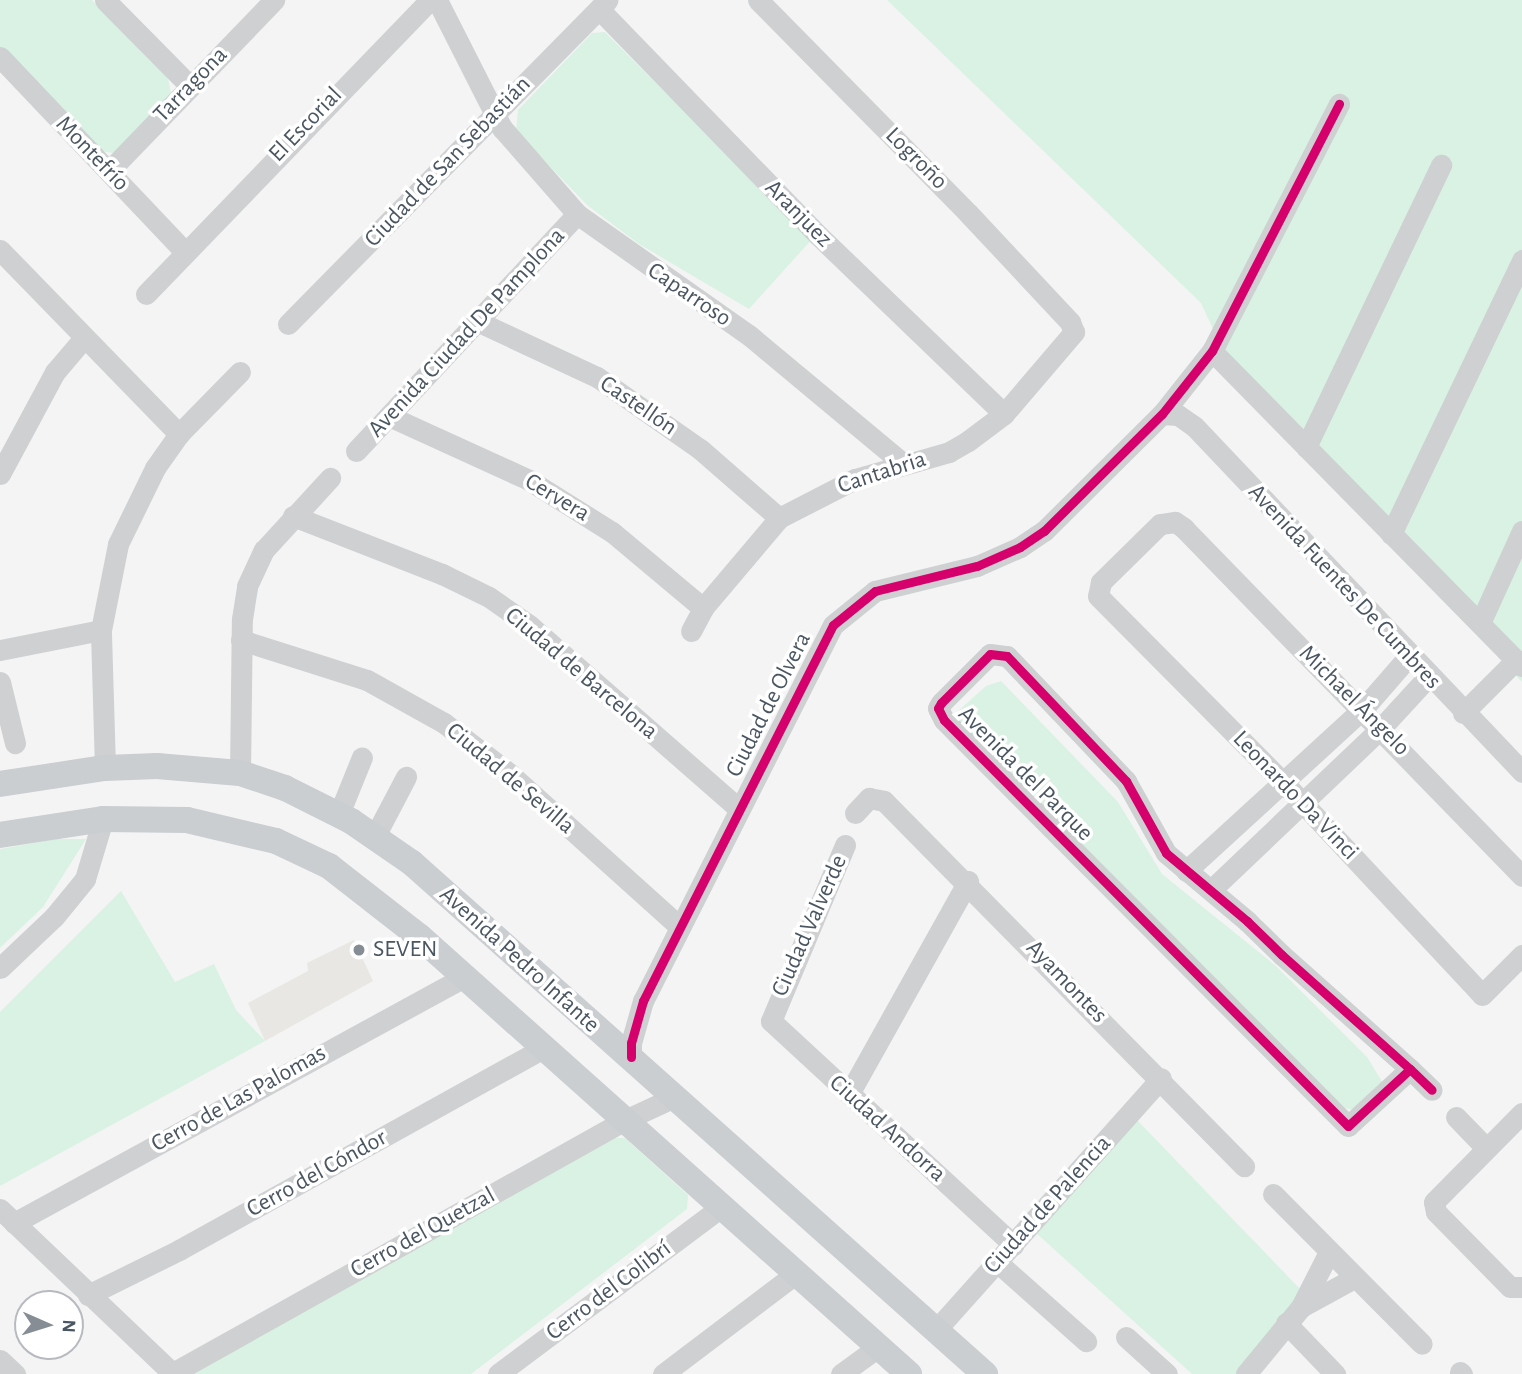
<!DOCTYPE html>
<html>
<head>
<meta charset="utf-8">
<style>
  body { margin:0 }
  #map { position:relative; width:1522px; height:1374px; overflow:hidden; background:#f4f4f4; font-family:"Alegreya Sans",sans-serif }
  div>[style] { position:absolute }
  .commercial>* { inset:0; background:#e8e7e3 }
  .green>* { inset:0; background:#d9f2e3 }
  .minor>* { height:21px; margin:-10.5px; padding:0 10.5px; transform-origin:10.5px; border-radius:10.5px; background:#ced0d2 }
  .major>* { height:26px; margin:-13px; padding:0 13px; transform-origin:13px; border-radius:13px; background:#caced1 }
  .cycleway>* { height:9px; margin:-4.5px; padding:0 4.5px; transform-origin:4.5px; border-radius:4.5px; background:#d6006c }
  .dots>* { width:19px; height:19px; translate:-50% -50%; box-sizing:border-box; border:4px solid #fff; border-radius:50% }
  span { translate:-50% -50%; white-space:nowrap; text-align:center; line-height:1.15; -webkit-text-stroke:7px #fff; paint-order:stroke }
  .street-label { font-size:24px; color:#4a5661 }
  .poi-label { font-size:24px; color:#4a5661 }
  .left { translate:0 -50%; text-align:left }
  .north { position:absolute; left:14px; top:1290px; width:70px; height:70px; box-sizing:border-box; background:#fff; border:2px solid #b7bbc0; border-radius:50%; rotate:93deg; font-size:19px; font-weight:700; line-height:28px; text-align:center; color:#4a5661 }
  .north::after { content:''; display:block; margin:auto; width:24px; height:32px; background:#868d94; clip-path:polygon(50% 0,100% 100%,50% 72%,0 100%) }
</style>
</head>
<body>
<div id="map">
  <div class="commercial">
    <i style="clip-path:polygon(354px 940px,373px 981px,265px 1041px,248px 1003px,308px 971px,307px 963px)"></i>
  </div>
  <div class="green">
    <i style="clip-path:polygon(0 0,92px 0,168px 78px,171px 94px,114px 153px,97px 151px,0 48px)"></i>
    <i style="clip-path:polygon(887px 0,1522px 0,1522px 682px,1231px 383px,1220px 344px,1201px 303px)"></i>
    <i style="clip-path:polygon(605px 32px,812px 239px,749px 309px,639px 244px,587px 205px,516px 131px,518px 110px,592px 33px)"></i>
    <i style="clip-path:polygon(1001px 681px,1118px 802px,1162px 874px,1276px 966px,1367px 1057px,1383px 1083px,1358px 1111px,1345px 1108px,955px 723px,957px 712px,986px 686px)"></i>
    <i style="clip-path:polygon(57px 839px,86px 839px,43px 907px,0 948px,0 849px)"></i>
    <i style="clip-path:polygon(121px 891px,175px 982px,214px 964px,236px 1010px,265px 1041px,0 1186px,0 1012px)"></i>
    <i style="clip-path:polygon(1136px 1119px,1304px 1293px,1236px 1374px,1192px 1374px,1035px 1232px)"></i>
    <i style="clip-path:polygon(612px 1138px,625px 1138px,688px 1195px,687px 1209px,471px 1374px,195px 1374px,191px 1370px)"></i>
  </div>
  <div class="minor">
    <i style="left:105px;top:0;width:120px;rotate:45.3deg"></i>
    <i style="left:437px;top:0;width:144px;rotate:63.1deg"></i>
    <i style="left:502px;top:128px;width:114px;rotate:48.9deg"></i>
    <i style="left:577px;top:214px;width:212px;rotate:35.2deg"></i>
    <i style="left:750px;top:336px;width:197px;rotate:39.8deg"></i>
    <i style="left:599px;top:9px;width:315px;rotate:45.9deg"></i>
    <i style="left:818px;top:235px;width:258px;rotate:43.9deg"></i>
    <i style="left:0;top:57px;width:267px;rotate:46.5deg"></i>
    <i style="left:109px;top:171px;width:238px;rotate:-46deg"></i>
    <i style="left:0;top:250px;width:257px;rotate:45.8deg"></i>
    <i style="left:146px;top:294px;width:409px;rotate:-46deg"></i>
    <i style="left:479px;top:322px;width:130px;rotate:25deg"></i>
    <i style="left:597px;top:377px;width:126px;rotate:35deg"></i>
    <i style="left:700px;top:449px;width:105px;rotate:41.1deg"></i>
    <i style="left:288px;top:324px;width:455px;rotate:-45.4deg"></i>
    <i style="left:1212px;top:351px;width:442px;rotate:45.5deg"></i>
    <i style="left:1162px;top:414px;width:16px;rotate:4deg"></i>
    <i style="left:1178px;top:415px;width:19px;rotate:35deg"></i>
    <i style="left:1194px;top:426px;width:477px;rotate:46.5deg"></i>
    <i style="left:391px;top:417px;width:152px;rotate:24.5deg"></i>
    <i style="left:529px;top:480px;width:98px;rotate:32.1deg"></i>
    <i style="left:612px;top:532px;width:119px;rotate:39.9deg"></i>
    <i style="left:1306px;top:447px;width:313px;rotate:-64.4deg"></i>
    <i style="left:356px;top:451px;width:324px;rotate:-47deg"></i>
    <i style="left:0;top:474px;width:116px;rotate:-61.7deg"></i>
    <i style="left:55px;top:372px;width:43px;rotate:-49.7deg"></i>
    <i style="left:293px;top:516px;width:160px;rotate:21.3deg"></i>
    <i style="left:442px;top:574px;width:52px;rotate:26.1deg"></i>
    <i style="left:489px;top:597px;width:49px;rotate:35deg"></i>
    <i style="left:529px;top:625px;width:278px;rotate:41.2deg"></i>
    <i style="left:1391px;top:534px;width:304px;rotate:-64.4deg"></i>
    <i style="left:1481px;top:621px;width:99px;rotate:-65.5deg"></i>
    <i style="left:691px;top:631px;width:26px;rotate:-62deg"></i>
    <i style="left:703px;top:608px;width:118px;rotate:-49.8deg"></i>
    <i style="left:779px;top:518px;width:85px;rotate:-27.2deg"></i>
    <i style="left:855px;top:479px;width:98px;rotate:-16deg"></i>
    <i style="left:949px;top:452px;width:22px;rotate:-30deg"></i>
    <i style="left:968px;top:441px;width:45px;rotate:-36.9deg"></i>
    <i style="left:1004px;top:414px;width:108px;rotate:-49.5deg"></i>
    <i style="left:1074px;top:332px;width:11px;rotate:-112deg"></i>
    <i style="left:1070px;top:322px;width:149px;rotate:-133.1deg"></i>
    <i style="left:968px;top:213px;width:299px;rotate:-134.6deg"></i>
    <i style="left:241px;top:640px;width:132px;rotate:17.6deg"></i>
    <i style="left:367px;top:680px;width:88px;rotate:29.2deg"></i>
    <i style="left:444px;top:723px;width:83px;rotate:37.7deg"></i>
    <i style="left:510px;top:774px;width:227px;rotate:42deg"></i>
    <i style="left:0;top:650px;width:103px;rotate:-11.2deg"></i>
    <i style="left:0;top:682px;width:63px;rotate:76.2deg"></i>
    <i style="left:1463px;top:713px;width:75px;rotate:-45deg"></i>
    <i style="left:105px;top:768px;width:138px;rotate:-91.7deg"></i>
    <i style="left:101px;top:630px;width:88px;rotate:-78.8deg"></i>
    <i style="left:118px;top:544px;width:85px;rotate:-64deg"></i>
    <i style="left:155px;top:468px;width:42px;rotate:-54.8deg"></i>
    <i style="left:179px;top:434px;width:87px;rotate:-45.5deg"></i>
    <i style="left:240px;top:773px;width:154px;rotate:-89.3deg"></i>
    <i style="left:242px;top:619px;width:33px;rotate:-81deg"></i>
    <i style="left:247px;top:586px;width:40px;rotate:-65deg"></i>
    <i style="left:264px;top:550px;width:98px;rotate:-47.5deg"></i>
    <i style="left:855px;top:813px;width:21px;rotate:-47deg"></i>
    <i style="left:869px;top:798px;width:15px;rotate:11deg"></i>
    <i style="left:884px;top:801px;width:513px;rotate:45.4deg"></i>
    <i style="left:339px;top:814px;width:61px;rotate:-68deg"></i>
    <i style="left:375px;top:836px;width:67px;rotate:-62.3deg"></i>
    <i style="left:845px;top:845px;width:191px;rotate:112.8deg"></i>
    <i style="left:771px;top:1021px;width:330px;rotate:42.7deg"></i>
    <i style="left:1186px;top:871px;width:239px;rotate:-42.5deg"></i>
    <i style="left:1362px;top:710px;width:72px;rotate:-49deg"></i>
    <i style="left:1522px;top:876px;width:485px;rotate:-134.2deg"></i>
    <i style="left:1184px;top:528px;width:11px;rotate:-146deg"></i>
    <i style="left:1175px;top:522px;width:15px;rotate:172deg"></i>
    <i style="left:1160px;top:524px;width:83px;rotate:135.5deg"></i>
    <i style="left:1101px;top:582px;width:14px;rotate:102deg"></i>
    <i style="left:1098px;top:596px;width:262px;rotate:45.2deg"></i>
    <i style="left:1283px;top:782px;width:291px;rotate:46.9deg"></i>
    <i style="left:1482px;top:995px;width:57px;rotate:-45deg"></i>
    <i style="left:1211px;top:890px;width:236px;rotate:-43.6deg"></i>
    <i style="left:1382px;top:727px;width:68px;rotate:-47.4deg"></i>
    <i style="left:0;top:968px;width:74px;rotate:-43.4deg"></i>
    <i style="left:54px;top:917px;width:49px;rotate:-50.8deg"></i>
    <i style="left:85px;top:879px;width:63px;rotate:-73.3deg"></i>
    <i style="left:631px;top:1057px;width:14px;rotate:-90deg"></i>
    <i style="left:631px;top:1043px;width:44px;rotate:-74.1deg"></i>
    <i style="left:643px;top:1001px;width:421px;rotate:-63.2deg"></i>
    <i style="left:833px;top:625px;width:54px;rotate:-39deg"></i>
    <i style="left:875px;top:591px;width:105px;rotate:-13.8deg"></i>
    <i style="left:977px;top:566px;width:47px;rotate:-23.8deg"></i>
    <i style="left:1020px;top:547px;width:29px;rotate:-34deg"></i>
    <i style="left:1044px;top:531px;width:166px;rotate:-44.8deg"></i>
    <i style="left:1162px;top:414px;width:80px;rotate:-51.6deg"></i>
    <i style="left:1212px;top:351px;width:278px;rotate:-62.8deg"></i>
    <i style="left:1410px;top:1069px;width:84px;rotate:137.4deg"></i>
    <i style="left:1348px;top:1126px;width:573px;rotate:-134.86deg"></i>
    <i style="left:944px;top:720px;width:13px;rotate:-117deg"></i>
    <i style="left:938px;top:708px;width:6px;rotate:-59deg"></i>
    <i style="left:941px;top:703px;width:69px;rotate:-45deg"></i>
    <i style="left:990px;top:654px;width:17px;rotate:7deg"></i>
    <i style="left:1007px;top:656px;width:173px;rotate:46.4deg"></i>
    <i style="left:1126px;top:781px;width:82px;rotate:60.9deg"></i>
    <i style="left:1166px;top:853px;width:106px;rotate:40deg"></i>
    <i style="left:1247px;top:921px;width:49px;rotate:44.2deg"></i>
    <i style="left:1282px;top:955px;width:171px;rotate:41.7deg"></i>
    <i style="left:1410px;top:1069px;width:30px;rotate:44deg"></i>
    <i style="left:849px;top:1094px;width:244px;rotate:-60.8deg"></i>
    <i style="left:1522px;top:1113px;width:125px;rotate:134.7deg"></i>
    <i style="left:1434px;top:1202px;width:10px;rotate:79deg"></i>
    <i style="left:1436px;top:1212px;width:105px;rotate:45.4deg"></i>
    <i style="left:1510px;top:1287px;width:12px"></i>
    <i style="left:1456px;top:1117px;width:43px;rotate:45.9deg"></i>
    <i style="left:1273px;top:1194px;width:211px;rotate:45.2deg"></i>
    <i style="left:0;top:1209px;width:239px;rotate:43.6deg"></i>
    <i style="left:14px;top:1223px;width:513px;rotate:-28.66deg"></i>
    <i style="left:998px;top:1263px;width:118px;rotate:41.6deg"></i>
    <i style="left:88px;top:1295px;width:102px;rotate:-26.3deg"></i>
    <i style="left:179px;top:1250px;width:417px;rotate:-29deg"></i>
    <i style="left:1301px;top:1307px;width:60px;rotate:-28.7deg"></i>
    <i style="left:1286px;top:1323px;width:71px;rotate:46.1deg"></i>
    <i style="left:935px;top:1331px;width:339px;rotate:-48.2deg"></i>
    <i style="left:1126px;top:1337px;width:55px;rotate:42.1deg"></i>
    <i style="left:0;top:1360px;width:21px;rotate:43deg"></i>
    <i style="left:1460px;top:1372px;width:3px;rotate:45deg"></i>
    <i style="left:171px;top:1374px;width:520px;rotate:-29.23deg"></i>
    <i style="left:625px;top:1120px;width:57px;rotate:-24.8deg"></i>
    <i style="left:498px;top:1374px;width:279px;rotate:-36.8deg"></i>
    <i style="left:663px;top:1374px;width:166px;rotate:-37.1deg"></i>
    <i style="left:841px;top:1374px;width:46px;rotate:-36.1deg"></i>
    <i style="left:1246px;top:1374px;width:87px;rotate:-50.6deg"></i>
    <i style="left:1301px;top:1307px;width:62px;rotate:-63deg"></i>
  </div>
  <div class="major">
    <i style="left:0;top:784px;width:106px;rotate:-8.7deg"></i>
    <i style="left:105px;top:768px;width:52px;rotate:-2.2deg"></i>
    <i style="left:157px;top:766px;width:83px;rotate:4.8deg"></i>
    <i style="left:240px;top:773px;width:47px;rotate:18.4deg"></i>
    <i style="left:285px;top:788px;width:74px;rotate:26.6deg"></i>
    <i style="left:351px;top:821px;width:74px;rotate:34.5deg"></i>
    <i style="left:412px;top:863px;width:768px;rotate:41.73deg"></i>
    <i style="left:0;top:835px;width:104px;rotate:-8.8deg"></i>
    <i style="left:103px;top:819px;width:84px;rotate:0.7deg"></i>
    <i style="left:187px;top:820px;width:91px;rotate:13.3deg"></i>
    <i style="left:276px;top:841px;width:59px;rotate:25.3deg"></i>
    <i style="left:329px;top:866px;width:115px;rotate:38deg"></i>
    <i style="left:420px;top:937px;width:656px;rotate:41.79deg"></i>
  </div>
  <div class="cycleway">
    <i style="left:631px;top:1057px;width:14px;rotate:-90deg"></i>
    <i style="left:631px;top:1043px;width:44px;rotate:-74.1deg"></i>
    <i style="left:643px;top:1001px;width:421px;rotate:-63.2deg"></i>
    <i style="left:833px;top:625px;width:54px;rotate:-39deg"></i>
    <i style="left:875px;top:591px;width:105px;rotate:-13.8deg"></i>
    <i style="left:977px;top:566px;width:47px;rotate:-23.8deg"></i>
    <i style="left:1020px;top:547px;width:29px;rotate:-34deg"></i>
    <i style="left:1044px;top:531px;width:166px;rotate:-44.8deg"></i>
    <i style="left:1162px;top:414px;width:80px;rotate:-51.6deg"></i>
    <i style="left:1212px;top:351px;width:278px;rotate:-62.8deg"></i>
    <i style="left:1410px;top:1069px;width:84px;rotate:137.4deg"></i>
    <i style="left:1348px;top:1126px;width:573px;rotate:-134.86deg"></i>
    <i style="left:944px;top:720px;width:13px;rotate:-117deg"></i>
    <i style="left:938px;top:708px;width:6px;rotate:-59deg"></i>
    <i style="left:941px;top:703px;width:69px;rotate:-45deg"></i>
    <i style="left:990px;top:654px;width:17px;rotate:7deg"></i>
    <i style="left:1007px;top:656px;width:173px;rotate:46.4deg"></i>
    <i style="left:1126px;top:781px;width:82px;rotate:60.9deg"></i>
    <i style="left:1166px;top:853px;width:106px;rotate:40deg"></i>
    <i style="left:1247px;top:921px;width:49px;rotate:44.2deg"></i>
    <i style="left:1282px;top:955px;width:171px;rotate:41.7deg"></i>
    <i style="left:1410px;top:1069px;width:30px;rotate:44deg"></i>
  </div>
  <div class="dots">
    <i style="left:359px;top:950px;background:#868d94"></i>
  </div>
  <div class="street-label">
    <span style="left:191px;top:85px;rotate:-46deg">Tarragona</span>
    <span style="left:306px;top:125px;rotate:-46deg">El Escorial</span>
    <span style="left:92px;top:154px;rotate:46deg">Montefrío</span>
    <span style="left:916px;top:159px;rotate:45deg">Logroño</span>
    <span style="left:448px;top:162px;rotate:-46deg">Ciudad de San Sebastián</span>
    <span style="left:798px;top:214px;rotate:45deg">Aranjuez</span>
    <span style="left:689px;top:295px;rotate:34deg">Caparroso</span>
    <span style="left:467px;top:333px;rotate:-47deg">Avenida Ciudad De Pamplona</span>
    <span style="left:638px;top:406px;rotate:34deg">Castellón</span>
    <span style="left:882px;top:473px;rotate:-18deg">Cantabria</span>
    <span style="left:557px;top:498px;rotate:31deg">Cervera</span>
    <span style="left:1344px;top:587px;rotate:47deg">Avenida Fuentes De Cumbres</span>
    <span style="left:581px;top:674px;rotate:40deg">Ciudad de Barcelona</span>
    <span style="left:1354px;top:701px;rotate:45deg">Michael Ángelo</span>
    <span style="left:769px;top:705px;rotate:-63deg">Ciudad de Olvera</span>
    <span style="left:1025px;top:774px;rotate:45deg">Avenida del Parque</span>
    <span style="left:510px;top:779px;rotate:40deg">Ciudad de Sevilla</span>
    <span style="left:1295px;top:796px;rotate:46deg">Leonardo Da Vinci</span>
    <span style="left:810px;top:926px;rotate:-66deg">Ciudad Valverde</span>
    <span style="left:519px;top:960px;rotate:42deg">Avenida Pedro Infante</span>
    <span style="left:1066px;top:982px;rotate:46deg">Ayamontes</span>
    <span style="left:239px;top:1099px;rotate:-29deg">Cerro de Las Palomas</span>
    <span style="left:887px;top:1129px;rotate:42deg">Ciudad Andorra</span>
    <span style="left:317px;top:1174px;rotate:-29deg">Cerro del Cóndor</span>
    <span style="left:1048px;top:1205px;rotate:-48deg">Ciudad de Palencia</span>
    <span style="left:423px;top:1233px;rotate:-29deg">Cerro del Quetzal</span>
    <span style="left:609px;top:1291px;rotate:-37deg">Cerro del Colibrí</span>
  </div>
  <div class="poi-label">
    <span class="left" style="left:373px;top:950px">SEVEN</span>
  </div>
  <div class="north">N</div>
</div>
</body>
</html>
